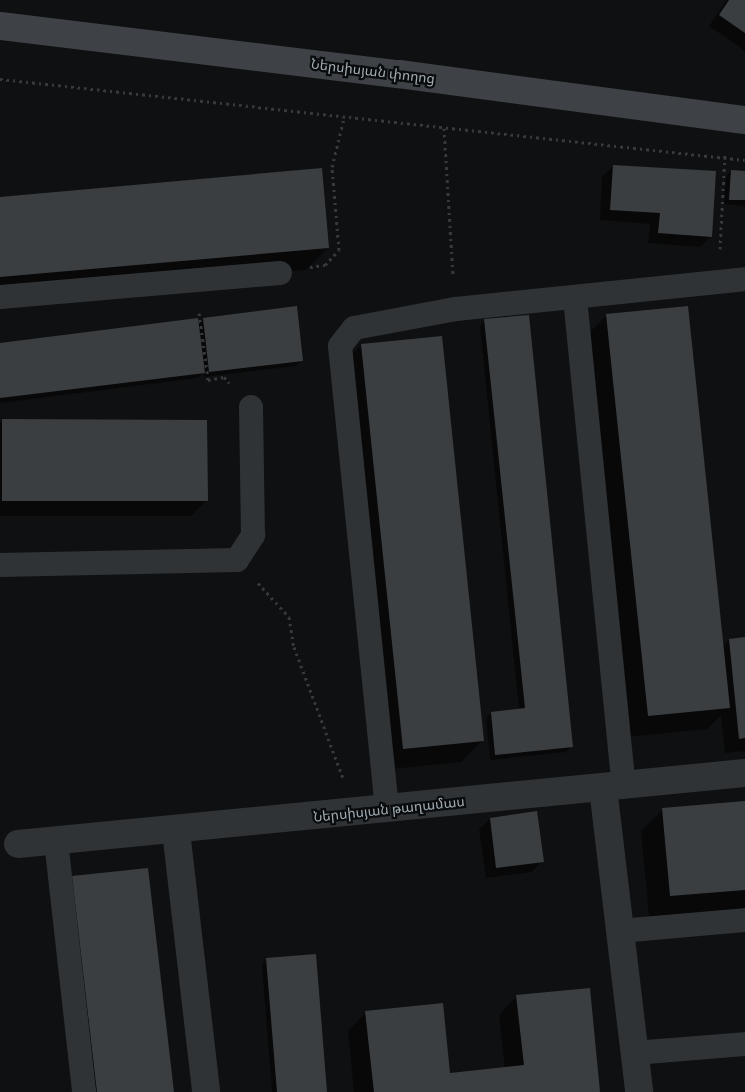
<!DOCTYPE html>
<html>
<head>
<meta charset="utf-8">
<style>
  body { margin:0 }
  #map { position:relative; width:745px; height:1092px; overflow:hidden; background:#0f1011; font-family:"Titillium Web","Noto Sans Armenian",sans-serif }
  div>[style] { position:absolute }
  .shadow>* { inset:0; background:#0007 }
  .building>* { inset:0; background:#3b3e41 }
  .path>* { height:3px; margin-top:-1.5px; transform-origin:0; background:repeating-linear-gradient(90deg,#363a3d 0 2.5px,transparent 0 6.5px) }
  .lane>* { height:24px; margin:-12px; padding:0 12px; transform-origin:12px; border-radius:12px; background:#303336 }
  .street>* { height:28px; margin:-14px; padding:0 14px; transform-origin:14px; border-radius:14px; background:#303336 }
  .secondary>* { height:28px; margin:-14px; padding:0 14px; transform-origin:14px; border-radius:14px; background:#3e4246 }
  span { translate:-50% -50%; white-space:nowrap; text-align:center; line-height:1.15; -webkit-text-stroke:4.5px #0a0b0c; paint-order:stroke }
  .street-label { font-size:14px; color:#9fabb3 }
</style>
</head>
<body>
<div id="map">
  <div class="shadow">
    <i style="clip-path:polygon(727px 0,745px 0,745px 51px,709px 26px)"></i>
    <i style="clip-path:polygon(613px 166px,711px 236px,700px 247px,648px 243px,650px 224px,600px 220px,602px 177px)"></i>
    <i style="clip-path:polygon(731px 171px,745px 172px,745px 206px,724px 204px,726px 177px)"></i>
    <i style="clip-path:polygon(0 198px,328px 248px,306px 270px,0 296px)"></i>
    <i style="clip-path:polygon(607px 315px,722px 647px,729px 640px,745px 638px,745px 751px,725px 753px,721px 715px,707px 729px,627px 737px,585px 337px)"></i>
    <i style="clip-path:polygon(203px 319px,302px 360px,296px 366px,204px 377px,204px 372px,198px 378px,0 403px,0 344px,197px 325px)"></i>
    <i style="clip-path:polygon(485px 320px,571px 747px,566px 752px,490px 760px,486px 718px,491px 713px,519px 710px,480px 326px)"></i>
    <i style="clip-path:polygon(361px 345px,483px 740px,461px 762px,381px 770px,340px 367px)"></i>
    <i style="clip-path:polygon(3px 420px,206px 501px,191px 516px,0 516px,0 423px)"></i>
    <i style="clip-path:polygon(745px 802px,745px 909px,649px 917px,641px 831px,663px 809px)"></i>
    <i style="clip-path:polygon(490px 819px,542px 861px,532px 872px,486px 878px,479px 829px)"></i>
    <i style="clip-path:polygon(73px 878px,173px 1092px,73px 1092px,51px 899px)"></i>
    <i style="clip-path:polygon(267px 959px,326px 1092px,272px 1092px,262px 965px)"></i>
    <i style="clip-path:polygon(517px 996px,599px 1092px,354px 1092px,348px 1031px,366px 1012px,448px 1074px,505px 1068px,499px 1015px)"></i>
  </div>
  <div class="building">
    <i style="clip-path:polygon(729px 0,745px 0,745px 33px,719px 15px)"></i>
    <i style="clip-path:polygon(613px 165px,716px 171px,712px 237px,658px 233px,660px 213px,610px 210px)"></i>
    <i style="clip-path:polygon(322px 168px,329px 248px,0 277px,0 197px)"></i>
    <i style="clip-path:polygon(731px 170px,745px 171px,745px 200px,729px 200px)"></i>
    <i style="clip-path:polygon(297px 306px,303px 361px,209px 372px,203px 318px)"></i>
    <i style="clip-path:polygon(688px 306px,730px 708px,648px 716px,606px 314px)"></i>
    <i style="clip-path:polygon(529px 315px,573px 747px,495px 755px,491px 712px,525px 708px,484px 319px)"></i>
    <i style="clip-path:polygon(198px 318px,205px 373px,0 398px,0 343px)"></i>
    <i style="clip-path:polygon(442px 336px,484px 741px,403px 749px,361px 344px)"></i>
    <i style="clip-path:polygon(2px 419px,207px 420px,208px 501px,2px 501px)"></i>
    <i style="clip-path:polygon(745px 637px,745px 738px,739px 739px,729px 639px)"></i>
    <i style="clip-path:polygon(745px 801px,745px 890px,670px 896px,662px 808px)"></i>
    <i style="clip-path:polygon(537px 811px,544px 862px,496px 868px,490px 818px)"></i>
    <i style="clip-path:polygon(148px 868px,174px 1092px,97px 1092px,72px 876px)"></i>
    <i style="clip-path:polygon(316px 954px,327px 1092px,277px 1092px,266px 958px)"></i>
    <i style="clip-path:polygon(590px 988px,600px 1092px,374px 1092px,365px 1011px,443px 1003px,450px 1073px,524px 1065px,516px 995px)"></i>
  </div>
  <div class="path">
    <i style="left:0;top:79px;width:749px;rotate:6.21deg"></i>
    <i style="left:444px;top:128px;width:149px;rotate:86.5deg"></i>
    <i style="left:720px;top:249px;width:94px;rotate:-87deg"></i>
    <i style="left:310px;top:267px;width:15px;rotate:-8deg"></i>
    <i style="left:325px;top:265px;width:21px;rotate:-47deg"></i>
    <i style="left:339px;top:250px;width:83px;rotate:-94.8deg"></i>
    <i style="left:332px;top:167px;width:50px;rotate:-76.2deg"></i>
    <i style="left:199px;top:313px;width:68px;rotate:82.3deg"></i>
    <i style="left:208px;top:380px;width:16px;rotate:-11deg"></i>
    <i style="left:224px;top:377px;width:8px;rotate:50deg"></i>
    <i style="left:258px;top:583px;width:46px;rotate:47.6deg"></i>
    <i style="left:289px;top:617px;width:30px;rotate:81deg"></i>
    <i style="left:294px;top:647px;width:140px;rotate:69.5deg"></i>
  </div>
  <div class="lane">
    <i style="left:0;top:297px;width:281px;rotate:-4.9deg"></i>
    <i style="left:575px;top:298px;width:489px;rotate:84.3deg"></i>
    <i style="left:0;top:565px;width:237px;rotate:-1.2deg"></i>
    <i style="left:237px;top:560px;width:30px;rotate:-57deg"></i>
    <i style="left:253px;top:535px;width:128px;rotate:-90.9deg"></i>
    <i style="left:387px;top:809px;width:465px;rotate:-95.8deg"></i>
    <i style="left:340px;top:346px;width:23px;rotate:-52deg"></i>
    <i style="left:354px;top:328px;width:104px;rotate:-10.6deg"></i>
    <i style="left:456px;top:309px;width:291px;rotate:-5.9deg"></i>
    <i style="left:56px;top:841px;width:253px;rotate:83.6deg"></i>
    <i style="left:620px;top:931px;width:125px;rotate:-5deg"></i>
    <i style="left:634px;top:1053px;width:111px;rotate:-4.6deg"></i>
  </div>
  <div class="street">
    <i style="left:603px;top:788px;width:306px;rotate:83.2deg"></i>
    <i style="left:176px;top:831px;width:263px;rotate:83.4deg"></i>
    <i style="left:18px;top:844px;width:730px;rotate:-5.58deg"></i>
  </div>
  <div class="secondary">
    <i style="left:0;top:26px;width:402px;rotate:6.9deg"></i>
    <i style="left:399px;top:74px;width:349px;rotate:7.6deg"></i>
  </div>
  <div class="street-label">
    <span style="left:373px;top:71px;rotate:7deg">Ներսիսյան փողոց</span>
    <span style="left:389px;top:809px;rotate:-6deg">Ներսիսյան թաղամաս</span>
  </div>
</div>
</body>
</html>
